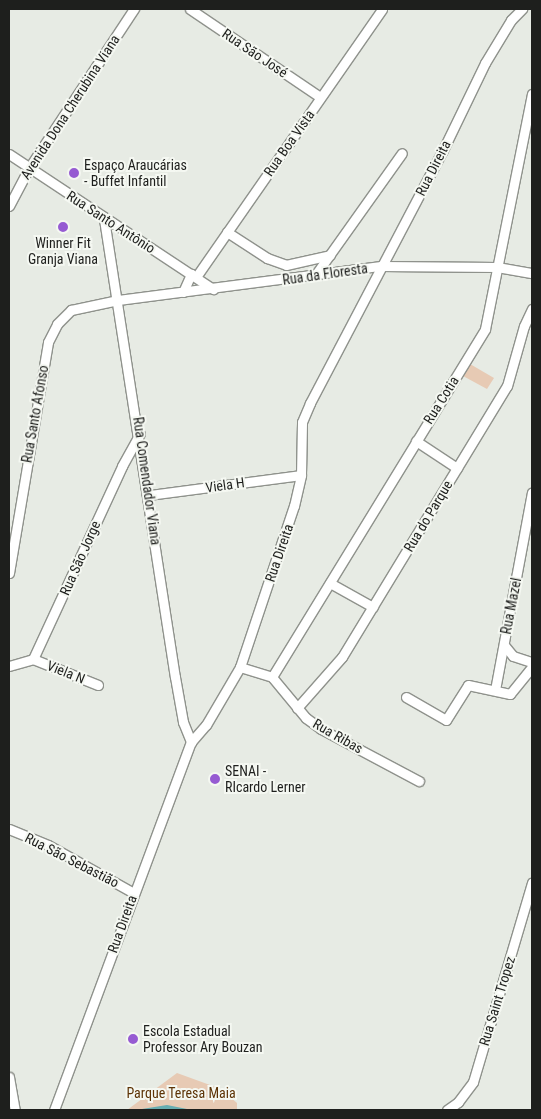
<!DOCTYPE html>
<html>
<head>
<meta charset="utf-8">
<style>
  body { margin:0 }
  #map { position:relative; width:541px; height:1119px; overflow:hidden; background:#e7ebe4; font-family:"Roboto Condensed",sans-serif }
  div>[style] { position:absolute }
  .green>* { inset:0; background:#e7cab4 }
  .water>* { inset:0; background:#67adb1 }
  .roads { filter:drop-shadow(1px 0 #8f928c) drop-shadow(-1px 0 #8f928c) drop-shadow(0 1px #8f928c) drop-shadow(0 -1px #8f928c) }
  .minor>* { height:9px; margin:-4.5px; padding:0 4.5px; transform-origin:4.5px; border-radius:4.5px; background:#fff }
  .dots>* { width:14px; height:14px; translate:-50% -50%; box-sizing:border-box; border:2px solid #f5f8f2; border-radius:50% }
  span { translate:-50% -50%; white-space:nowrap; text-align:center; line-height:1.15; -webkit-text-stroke:4px #f5f8f2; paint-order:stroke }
  .street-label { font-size:14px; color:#1e1f1d }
  .poi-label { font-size:14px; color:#1e1f1d }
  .left { translate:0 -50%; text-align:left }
  .park-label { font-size:14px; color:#5d3306 }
  .frame { position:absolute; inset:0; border:10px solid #1e1f1d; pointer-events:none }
</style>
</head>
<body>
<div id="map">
  <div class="green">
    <i style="clip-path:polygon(470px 364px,494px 378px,487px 389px,463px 376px)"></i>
    <i style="clip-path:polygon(177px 1073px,221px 1089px,237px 1103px,237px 1110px,127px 1110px)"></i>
  </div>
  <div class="water">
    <i style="clip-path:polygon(167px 1105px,192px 1110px,141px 1110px,142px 1109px)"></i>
  </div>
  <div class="roads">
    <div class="minor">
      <i style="left:190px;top:9px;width:157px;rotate:34.1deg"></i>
      <i style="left:9px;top:154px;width:245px;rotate:33.5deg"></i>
      <i style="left:9px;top:206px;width:43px;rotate:-62.2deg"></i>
      <i style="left:29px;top:168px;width:191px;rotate:-56.6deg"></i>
      <i style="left:104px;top:219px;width:463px;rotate:81.2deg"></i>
      <i style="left:175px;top:677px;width:46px;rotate:79.9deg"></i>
      <i style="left:183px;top:722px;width:22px;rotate:68deg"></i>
      <i style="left:227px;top:232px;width:48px;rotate:33deg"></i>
      <i style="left:267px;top:258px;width:20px;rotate:20deg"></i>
      <i style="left:286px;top:265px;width:45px;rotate:-12.8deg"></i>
      <i style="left:316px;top:274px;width:148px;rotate:-54.6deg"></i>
      <i style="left:196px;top:277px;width:326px;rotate:-55.2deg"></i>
      <i style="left:183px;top:292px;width:20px;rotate:-66deg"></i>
      <i style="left:416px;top:441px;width:49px;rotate:33.4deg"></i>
      <i style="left:149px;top:495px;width:153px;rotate:-7.5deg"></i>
      <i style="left:9px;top:573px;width:234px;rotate:-80.4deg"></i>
      <i style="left:48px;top:342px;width:20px;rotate:-63deg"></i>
      <i style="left:57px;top:324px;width:20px;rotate:-45deg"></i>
      <i style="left:71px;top:310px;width:48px;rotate:-12deg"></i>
      <i style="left:118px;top:300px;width:265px;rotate:-7.4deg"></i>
      <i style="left:381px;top:266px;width:116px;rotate:0.5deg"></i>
      <i style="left:497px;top:267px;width:36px;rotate:10deg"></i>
      <i style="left:330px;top:583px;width:49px;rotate:29.2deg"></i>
      <i style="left:504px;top:645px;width:14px;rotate:51deg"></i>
      <i style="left:513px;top:656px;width:20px;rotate:18deg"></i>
      <i style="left:33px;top:659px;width:70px;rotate:21.8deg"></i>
      <i style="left:9px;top:666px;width:25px;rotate:-16deg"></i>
      <i style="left:33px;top:659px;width:213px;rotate:-65.2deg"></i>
      <i style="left:122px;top:466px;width:37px;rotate:-61deg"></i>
      <i style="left:240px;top:667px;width:34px;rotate:17deg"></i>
      <i style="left:272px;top:677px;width:53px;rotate:50.3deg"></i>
      <i style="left:306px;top:718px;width:19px;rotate:36deg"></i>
      <i style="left:321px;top:729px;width:111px;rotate:28deg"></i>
      <i style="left:272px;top:677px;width:408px;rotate:-58.5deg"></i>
      <i style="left:485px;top:329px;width:240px;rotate:-78.7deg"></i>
      <i style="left:495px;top:690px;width:201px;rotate:-79.4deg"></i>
      <i style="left:406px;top:697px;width:46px;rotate:29.9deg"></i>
      <i style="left:446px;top:720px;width:41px;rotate:-57.8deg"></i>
      <i style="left:468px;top:685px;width:43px;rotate:12.1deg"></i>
      <i style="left:510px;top:694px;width:35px;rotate:-51deg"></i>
      <i style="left:297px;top:708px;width:68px;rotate:-48.6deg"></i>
      <i style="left:342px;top:657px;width:317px;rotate:-58.7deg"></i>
      <i style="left:507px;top:386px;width:62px;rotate:-74.2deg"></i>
      <i style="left:524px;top:326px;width:19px;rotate:-65deg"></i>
      <i style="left:9px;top:829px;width:42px;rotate:22.3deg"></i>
      <i style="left:48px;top:845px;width:98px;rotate:29.2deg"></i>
      <i style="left:9px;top:1077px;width:34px;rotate:80deg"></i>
      <i style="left:54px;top:1110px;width:393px;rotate:-69.6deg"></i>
      <i style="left:191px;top:742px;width:23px;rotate:-49deg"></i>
      <i style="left:206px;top:725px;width:67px;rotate:-59.6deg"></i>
      <i style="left:240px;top:667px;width:170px;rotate:-71.5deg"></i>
      <i style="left:294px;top:506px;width:32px;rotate:-77deg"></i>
      <i style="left:301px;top:475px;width:53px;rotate:-88.9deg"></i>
      <i style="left:302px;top:422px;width:21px;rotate:-67deg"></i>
      <i style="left:310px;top:403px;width:284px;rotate:-62.3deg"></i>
      <i style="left:442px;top:152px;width:99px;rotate:-64.2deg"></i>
      <i style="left:485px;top:63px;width:50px;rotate:-58.8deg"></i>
      <i style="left:511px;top:20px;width:16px;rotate:-45deg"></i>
      <i style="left:447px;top:1110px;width:14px;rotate:-36deg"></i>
      <i style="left:458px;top:1102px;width:25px;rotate:-53deg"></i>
      <i style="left:473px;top:1082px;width:208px;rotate:-73.5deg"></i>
    </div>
  </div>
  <div class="dots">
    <i style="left:74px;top:173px;background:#965bd2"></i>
    <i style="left:63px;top:227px;background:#965bd2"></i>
    <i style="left:215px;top:779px;background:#965bd2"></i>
    <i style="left:133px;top:1039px;background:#965bd2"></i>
  </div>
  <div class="street-label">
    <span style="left:255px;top:53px;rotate:34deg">Rua São José</span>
    <span style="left:70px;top:107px;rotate:-57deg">Avenida Dona Cherubina Viana</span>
    <span style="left:289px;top:143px;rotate:-55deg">Rua Boa Vista</span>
    <span style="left:433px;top:168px;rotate:-63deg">Rua Direita</span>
    <span style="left:111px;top:222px;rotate:33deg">Rua Santo Antônio</span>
    <span style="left:325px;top:274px;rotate:-8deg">Rua da Floresta</span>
    <span style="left:441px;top:400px;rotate:-58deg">Rua Cotia</span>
    <span style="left:35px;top:414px;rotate:-80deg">Rua Santo Afonso</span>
    <span style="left:147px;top:481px;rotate:82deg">Rua Comendador Viana</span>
    <span style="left:225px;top:485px;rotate:-8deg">Viela H</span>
    <span style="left:428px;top:516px;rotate:-59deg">Rua do Parque</span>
    <span style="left:279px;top:553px;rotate:-71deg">Rua Direita</span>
    <span style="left:80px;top:558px;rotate:-66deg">Rua São Jorge</span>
    <span style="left:511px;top:606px;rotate:-79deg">Rua Mazel</span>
    <span style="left:66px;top:672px;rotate:22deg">Viela N</span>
    <span style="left:338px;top:736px;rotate:30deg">Rua Ribas</span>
    <span style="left:72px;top:860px;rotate:27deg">Rua São Sebastião</span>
    <span style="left:122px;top:924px;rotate:-70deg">Rua Direita</span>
    <span style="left:497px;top:1001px;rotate:-73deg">Rua Saint Tropez</span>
  </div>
  <div class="poi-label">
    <span class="left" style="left:84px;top:173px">Espaço Araucárias<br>- Buffet Infantil</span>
    <span style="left:63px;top:251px">Winner Fit<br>Granja Viana</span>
    <span class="left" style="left:225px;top:779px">SENAI -<br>RIcardo Lerner</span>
    <span class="left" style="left:143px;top:1039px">Escola Estadual<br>Professor Ary Bouzan</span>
  </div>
  <div class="park-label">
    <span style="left:181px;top:1093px">Parque Teresa Maia</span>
  </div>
  <div class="frame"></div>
</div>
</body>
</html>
